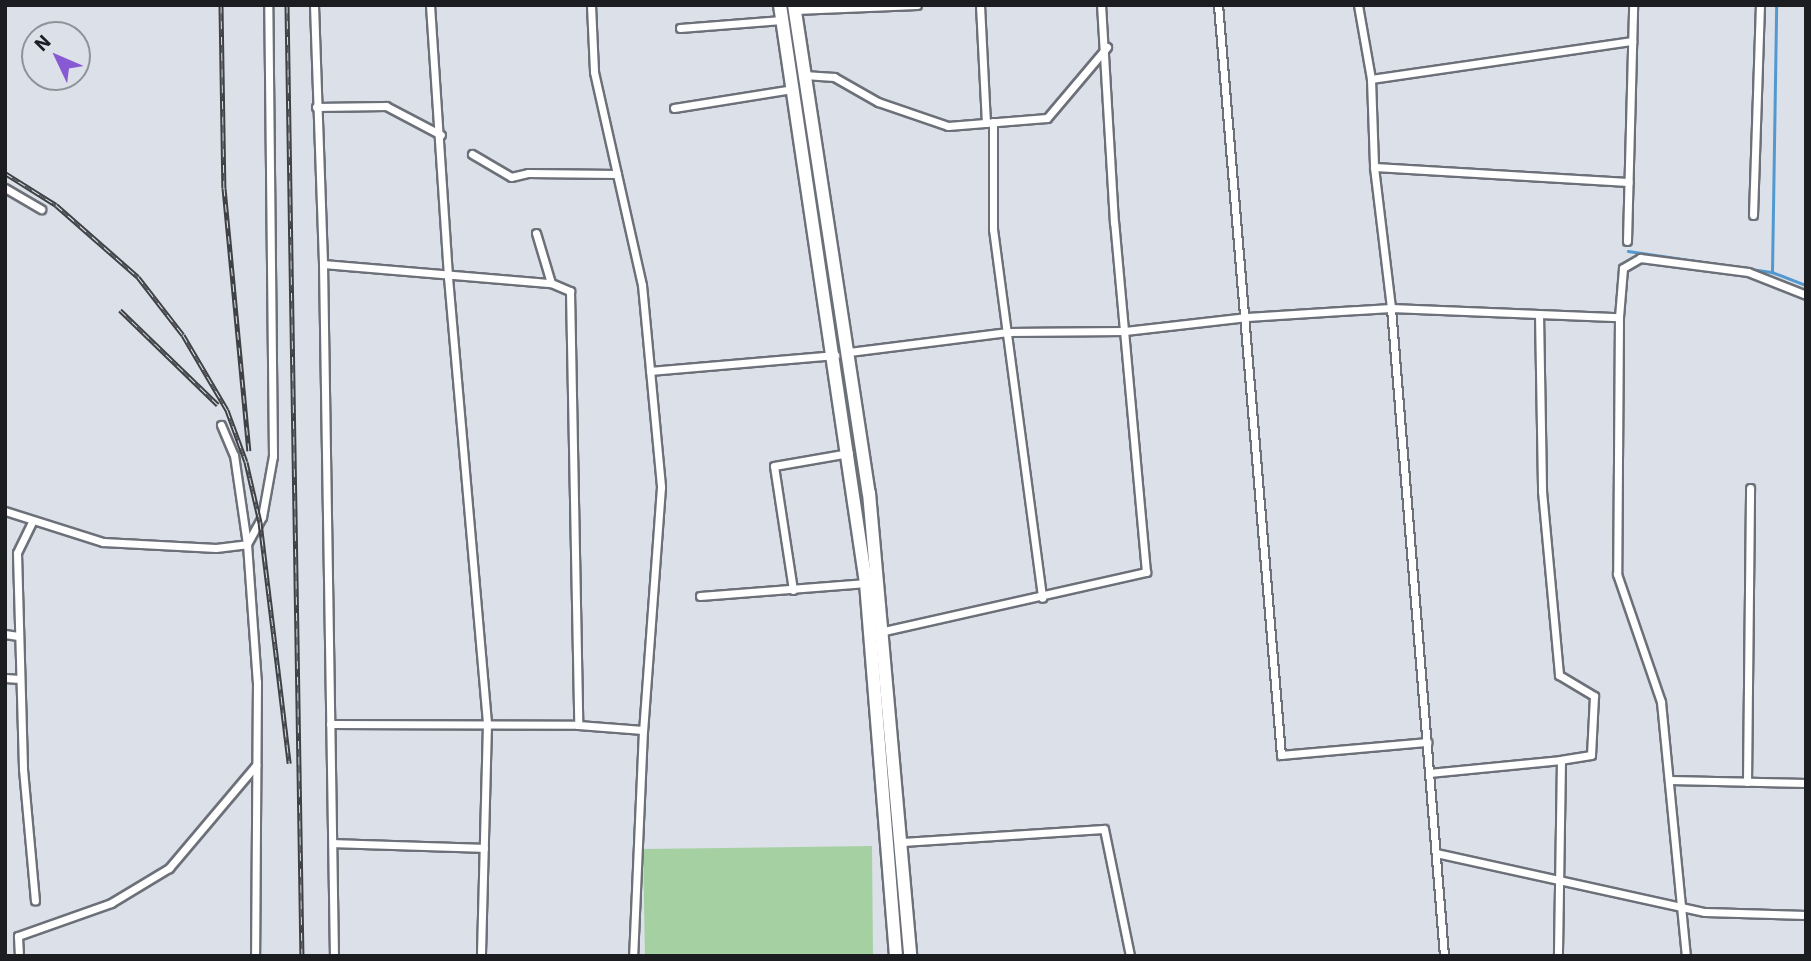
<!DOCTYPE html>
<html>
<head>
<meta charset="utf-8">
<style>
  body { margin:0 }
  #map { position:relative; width:1811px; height:961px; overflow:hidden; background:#dce0e9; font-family:"IBM Plex Sans",sans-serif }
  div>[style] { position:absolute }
  .green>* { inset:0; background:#a4d0a2 }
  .stream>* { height:2.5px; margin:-1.25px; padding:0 1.25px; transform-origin:1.25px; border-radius:1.25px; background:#5299d0 }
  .roads { filter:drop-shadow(2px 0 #6c7078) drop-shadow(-2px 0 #6c7078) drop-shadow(0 2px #6c7078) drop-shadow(0 -2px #6c7078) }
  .street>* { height:7px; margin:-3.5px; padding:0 3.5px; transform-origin:3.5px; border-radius:3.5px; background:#fff }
  .primary>* { height:12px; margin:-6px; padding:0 6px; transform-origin:6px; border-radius:6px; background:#fff }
  .rail>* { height:5px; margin-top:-2.5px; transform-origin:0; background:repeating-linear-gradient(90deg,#dce0e9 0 8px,#3f4145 0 16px); box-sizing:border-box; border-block:2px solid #3f4145 }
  span { translate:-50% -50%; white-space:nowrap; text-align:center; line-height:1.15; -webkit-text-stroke:5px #dce0e9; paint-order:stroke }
  .frame { position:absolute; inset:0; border:7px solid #1c1d20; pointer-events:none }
  .north { position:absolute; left:21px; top:21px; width:70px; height:70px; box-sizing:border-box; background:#dce0e9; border:2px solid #8f9299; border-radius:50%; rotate:314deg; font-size:19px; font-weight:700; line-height:28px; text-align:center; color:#1c1d20 }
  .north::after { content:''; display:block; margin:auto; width:24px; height:32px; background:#875ad3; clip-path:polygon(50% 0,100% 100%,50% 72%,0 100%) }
</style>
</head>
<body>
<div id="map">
  <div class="green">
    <i style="clip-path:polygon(872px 846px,873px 956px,645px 956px,643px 849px)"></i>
  </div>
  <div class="stream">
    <i style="left:1628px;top:251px;width:146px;rotate:8.3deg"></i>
    <i style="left:1772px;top:272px;width:36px;rotate:21deg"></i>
    <i style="left:1772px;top:272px;width:267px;rotate:-89.1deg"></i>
  </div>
  <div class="roads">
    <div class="street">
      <i style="left:314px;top:5px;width:259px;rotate:88deg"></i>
      <i style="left:323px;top:264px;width:692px;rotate:89.09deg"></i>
      <i style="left:430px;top:5px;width:273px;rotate:86.2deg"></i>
      <i style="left:448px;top:277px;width:449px;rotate:85deg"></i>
      <i style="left:487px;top:724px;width:232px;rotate:91.5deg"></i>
      <i style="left:591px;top:5px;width:67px;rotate:87.4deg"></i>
      <i style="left:594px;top:72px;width:218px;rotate:77.3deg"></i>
      <i style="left:642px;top:285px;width:203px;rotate:84.6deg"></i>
      <i style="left:661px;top:487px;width:244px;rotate:94.2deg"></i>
      <i style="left:643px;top:730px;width:226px;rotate:92.5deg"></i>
      <i style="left:980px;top:5px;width:118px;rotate:87.1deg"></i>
      <i style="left:1218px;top:5px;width:753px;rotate:85.2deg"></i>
      <i style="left:1281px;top:755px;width:147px;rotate:-5.1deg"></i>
      <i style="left:1358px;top:5px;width:75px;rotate:80deg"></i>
      <i style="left:1371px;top:79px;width:88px;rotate:88deg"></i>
      <i style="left:1374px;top:167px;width:142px;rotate:83.1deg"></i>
      <i style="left:1391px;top:308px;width:650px;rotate:85.32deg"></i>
      <i style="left:795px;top:10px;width:122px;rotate:-2.3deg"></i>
      <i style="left:680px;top:28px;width:102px;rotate:-4.5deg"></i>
      <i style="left:804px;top:75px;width:30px;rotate:4deg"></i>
      <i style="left:834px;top:77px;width:51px;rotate:29.6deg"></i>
      <i style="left:878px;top:102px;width:74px;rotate:18.9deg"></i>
      <i style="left:948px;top:126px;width:99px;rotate:-4.6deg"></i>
      <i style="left:1047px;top:118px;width:93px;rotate:-49.8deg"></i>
      <i style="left:1371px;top:79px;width:264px;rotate:-8.3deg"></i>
      <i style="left:316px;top:107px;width:70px;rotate:-0.8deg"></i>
      <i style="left:386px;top:106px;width:62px;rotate:27.8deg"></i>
      <i style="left:674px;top:108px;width:121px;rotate:-9.1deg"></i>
      <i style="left:993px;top:122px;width:107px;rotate:90deg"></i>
      <i style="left:993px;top:229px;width:372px;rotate:82.4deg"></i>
      <i style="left:472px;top:154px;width:45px;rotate:30.5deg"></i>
      <i style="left:511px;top:177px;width:17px;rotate:-13deg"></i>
      <i style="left:528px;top:173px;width:89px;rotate:0.6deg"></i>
      <i style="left:1374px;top:167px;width:255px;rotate:3.4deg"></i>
      <i style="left:5px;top:188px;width:42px;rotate:30.3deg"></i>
      <i style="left:1753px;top:215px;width:210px;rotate:-88.1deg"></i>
      <i style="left:536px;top:233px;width:52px;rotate:73.3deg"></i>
      <i style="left:1627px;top:241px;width:236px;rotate:-88.5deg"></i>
      <i style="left:323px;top:264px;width:229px;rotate:4.8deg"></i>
      <i style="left:551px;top:283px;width:21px;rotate:23deg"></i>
      <i style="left:570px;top:291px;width:434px;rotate:88.9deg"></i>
      <i style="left:1539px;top:314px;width:177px;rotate:89deg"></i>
      <i style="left:1542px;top:491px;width:185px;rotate:84.7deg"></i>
      <i style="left:1559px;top:675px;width:41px;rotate:31deg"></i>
      <i style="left:1594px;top:696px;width:59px;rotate:92.9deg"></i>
      <i style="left:1591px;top:755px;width:30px;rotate:171deg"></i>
      <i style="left:1561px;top:760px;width:196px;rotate:90.9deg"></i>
      <i style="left:1619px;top:317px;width:49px;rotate:-85.3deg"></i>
      <i style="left:1623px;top:268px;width:20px;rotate:-30deg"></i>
      <i style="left:1640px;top:258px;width:109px;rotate:7.4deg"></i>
      <i style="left:1748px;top:272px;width:62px;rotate:21.6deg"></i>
      <i style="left:849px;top:352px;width:160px;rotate:-7.2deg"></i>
      <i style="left:1008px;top:332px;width:117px;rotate:-0.5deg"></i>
      <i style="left:1125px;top:331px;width:123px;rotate:-6.5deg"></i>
      <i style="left:1247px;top:317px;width:144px;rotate:-3.6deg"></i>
      <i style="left:1391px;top:308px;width:228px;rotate:2.3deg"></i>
      <i style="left:1619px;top:317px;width:257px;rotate:90.4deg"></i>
      <i style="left:1617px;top:574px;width:135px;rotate:71deg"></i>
      <i style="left:1661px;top:702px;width:255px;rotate:84.4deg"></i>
      <i style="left:650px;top:371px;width:186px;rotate:-4.9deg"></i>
      <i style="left:221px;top:425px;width:33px;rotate:67deg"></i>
      <i style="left:234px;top:455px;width:90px;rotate:81.7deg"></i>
      <i style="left:247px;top:544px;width:138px;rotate:85.9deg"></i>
      <i style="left:257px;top:682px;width:274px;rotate:90.4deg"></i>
      <i style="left:5px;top:511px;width:103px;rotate:17.6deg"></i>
      <i style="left:103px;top:542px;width:113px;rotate:3deg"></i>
      <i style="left:216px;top:548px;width:31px;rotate:-7deg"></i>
      <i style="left:32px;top:522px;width:34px;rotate:116deg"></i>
      <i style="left:17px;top:553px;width:216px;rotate:88.4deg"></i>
      <i style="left:23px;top:769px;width:132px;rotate:84.8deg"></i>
      <i style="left:247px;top:544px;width:31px;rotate:-61deg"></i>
      <i style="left:262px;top:517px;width:62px;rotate:-79.8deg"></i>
      <i style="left:273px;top:456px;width:451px;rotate:-90.6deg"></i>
      <i style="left:793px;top:590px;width:125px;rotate:-98.7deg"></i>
      <i style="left:774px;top:466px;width:76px;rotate:-9.8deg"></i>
      <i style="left:700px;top:596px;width:167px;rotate:-4.5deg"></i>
      <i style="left:884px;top:631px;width:269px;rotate:-12.7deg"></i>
      <i style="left:1146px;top:572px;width:350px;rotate:-95.2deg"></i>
      <i style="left:1114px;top:223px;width:218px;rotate:-93.4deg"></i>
      <i style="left:5px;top:634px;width:13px;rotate:9deg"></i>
      <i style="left:5px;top:678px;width:15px;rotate:4deg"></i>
      <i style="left:330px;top:724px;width:248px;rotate:0.2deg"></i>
      <i style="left:578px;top:725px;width:65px;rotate:4.4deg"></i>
      <i style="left:1429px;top:773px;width:133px;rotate:-5.6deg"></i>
      <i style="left:1670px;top:780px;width:136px;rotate:1.3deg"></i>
      <i style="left:1747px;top:782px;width:294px;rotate:-89.4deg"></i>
      <i style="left:902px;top:842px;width:202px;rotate:-3.7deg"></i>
      <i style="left:1104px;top:829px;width:130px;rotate:78.4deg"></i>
      <i style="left:333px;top:843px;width:151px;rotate:1.9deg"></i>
      <i style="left:1436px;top:853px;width:275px;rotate:12.4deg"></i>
      <i style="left:1705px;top:912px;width:101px;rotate:1.7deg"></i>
      <i style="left:19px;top:956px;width:20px;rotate:-93deg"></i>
      <i style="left:18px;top:936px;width:99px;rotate:-19.5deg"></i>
      <i style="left:111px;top:903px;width:68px;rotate:-31.1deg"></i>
      <i style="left:169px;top:868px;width:135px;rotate:-49.8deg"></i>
    </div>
    <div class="primary">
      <i style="left:780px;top:5px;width:584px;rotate:81.54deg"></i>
      <i style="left:866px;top:583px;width:374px;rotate:85.4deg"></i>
      <i style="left:794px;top:5px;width:494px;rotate:81.3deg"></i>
      <i style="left:869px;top:493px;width:465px;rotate:84.9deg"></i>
    </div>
  </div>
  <div class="rail">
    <i style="left:221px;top:5px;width:183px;rotate:89.1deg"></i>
    <i style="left:224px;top:188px;width:264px;rotate:84.6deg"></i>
    <i style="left:287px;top:5px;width:951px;rotate:89.1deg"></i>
    <i style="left:5px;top:173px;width:60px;rotate:32.1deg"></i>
    <i style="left:56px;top:205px;width:109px;rotate:41.3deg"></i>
    <i style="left:138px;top:277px;width:73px;rotate:52.2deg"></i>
    <i style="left:183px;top:335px;width:87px;rotate:59.6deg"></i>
    <i style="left:227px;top:410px;width:55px;rotate:69.9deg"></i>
    <i style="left:246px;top:462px;width:62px;rotate:76.9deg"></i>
    <i style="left:260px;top:522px;width:243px;rotate:83.1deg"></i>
    <i style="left:120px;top:310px;width:136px;rotate:44.1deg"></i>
  </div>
  <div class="frame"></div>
  <div class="north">N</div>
</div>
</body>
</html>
